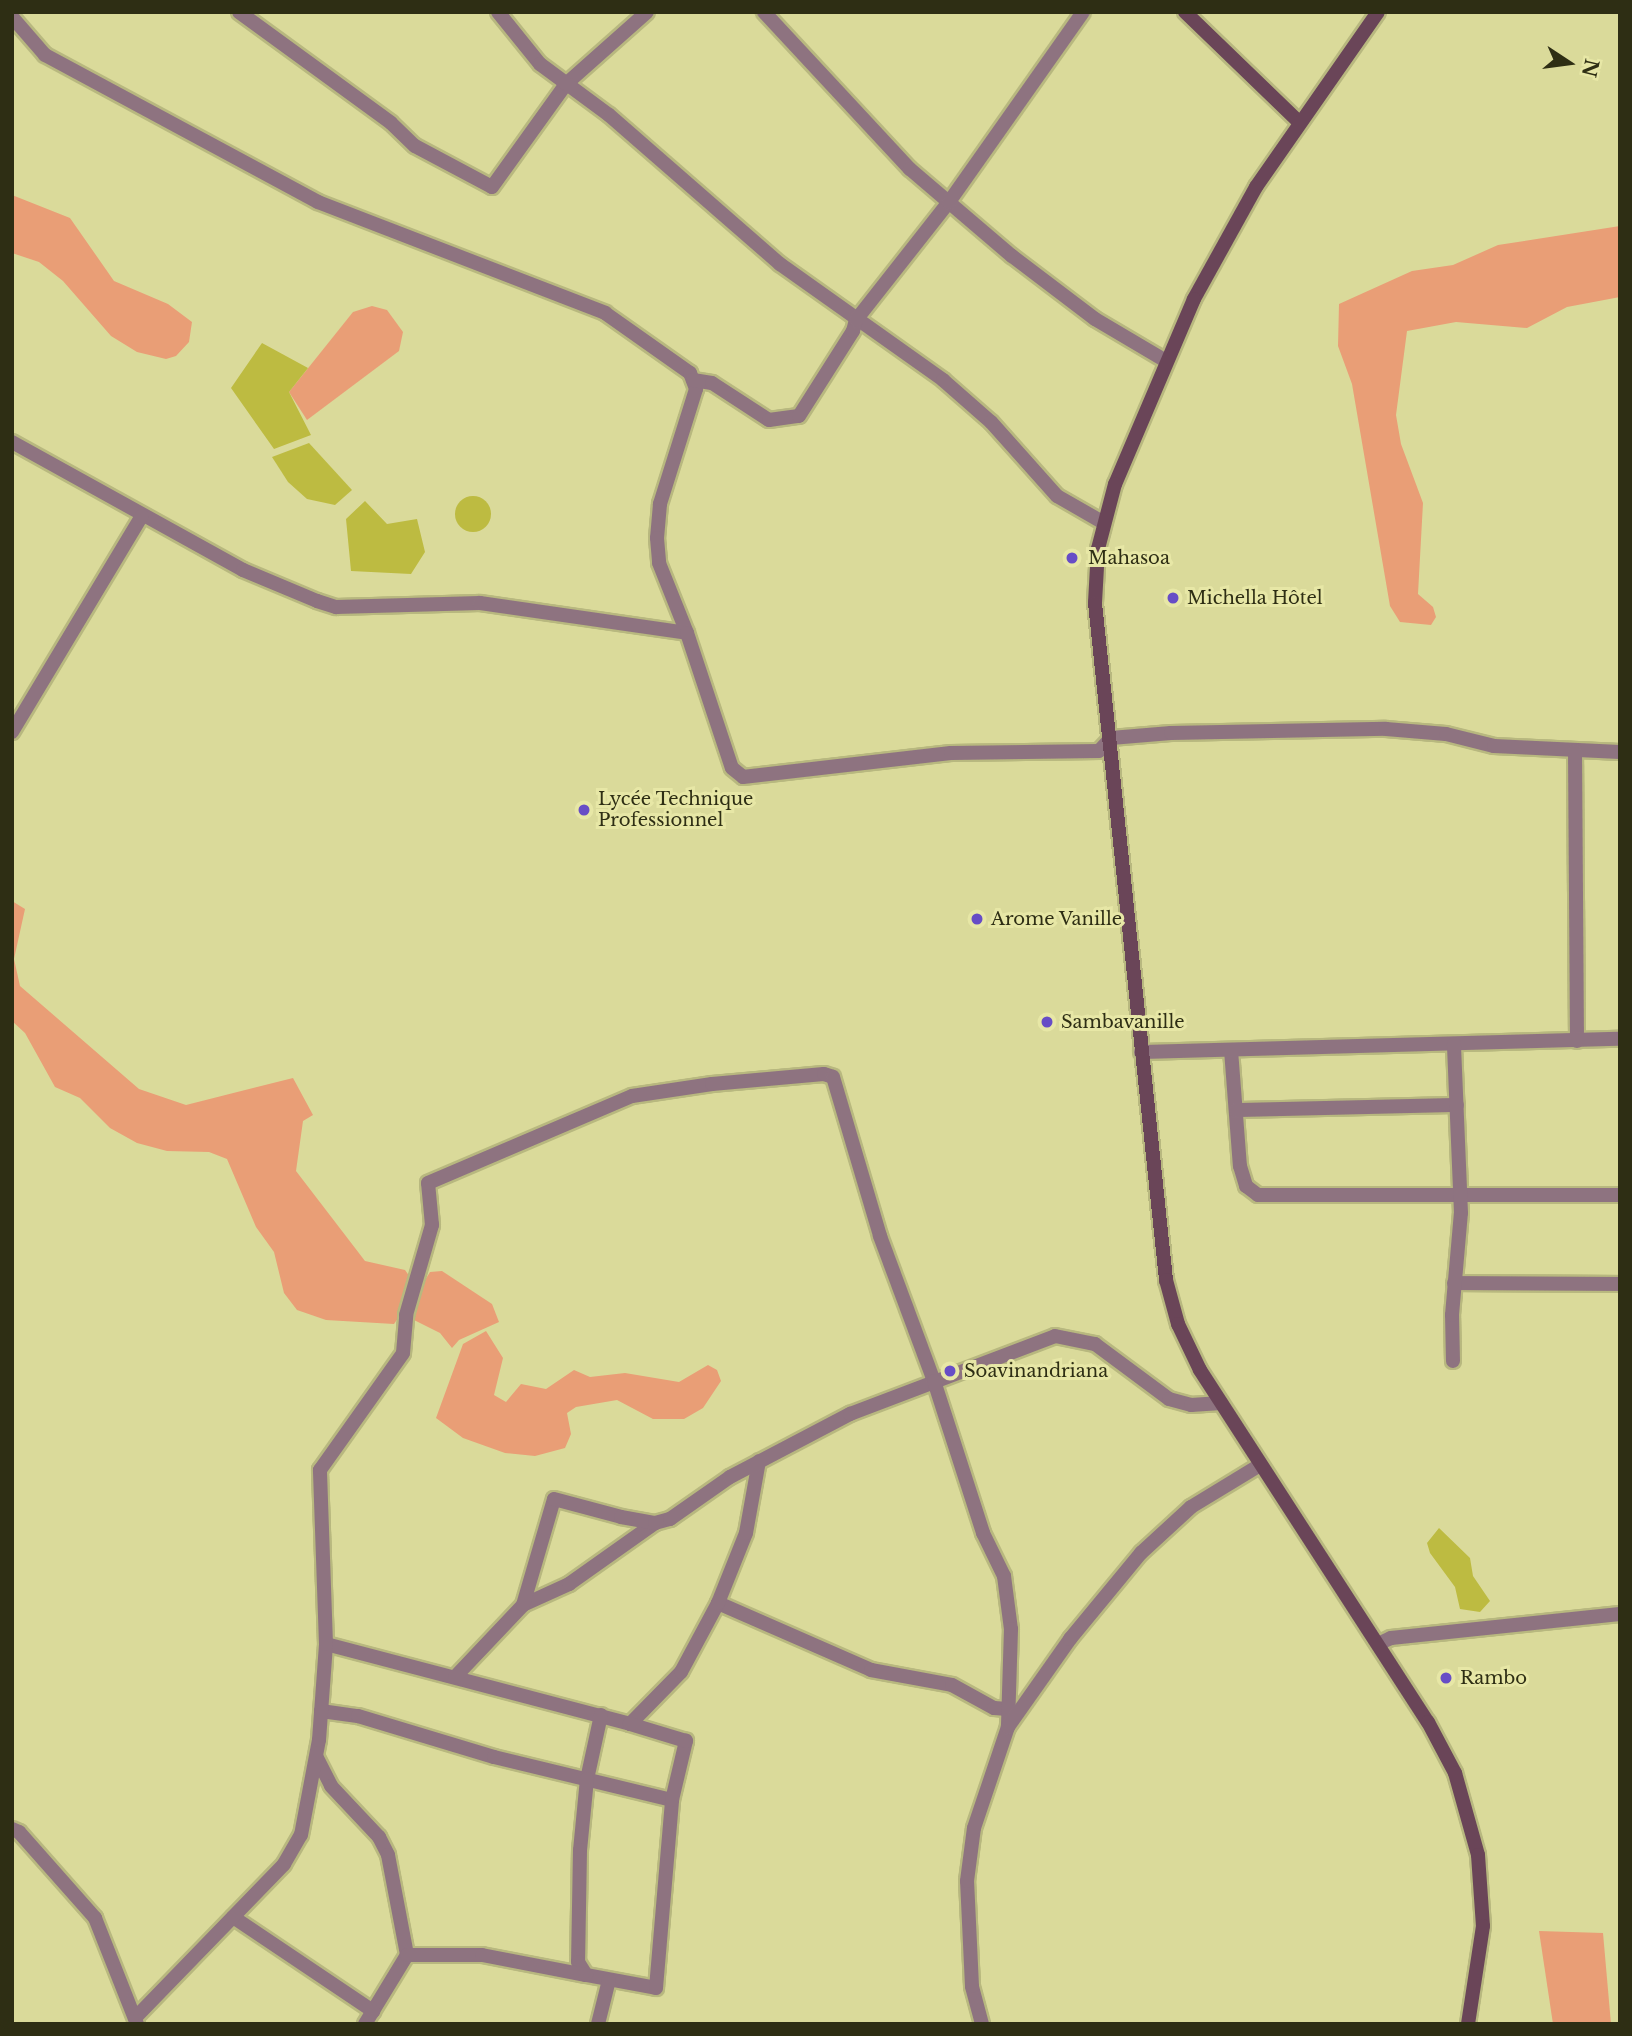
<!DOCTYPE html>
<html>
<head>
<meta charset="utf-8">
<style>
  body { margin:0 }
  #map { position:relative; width:1632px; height:2036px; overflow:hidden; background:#dada9a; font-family:"Libre Baskerville",serif }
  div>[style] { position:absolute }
  .green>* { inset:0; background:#e99e76 }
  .water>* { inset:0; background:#bdbb41 }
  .round { border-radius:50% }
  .roads { filter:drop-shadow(2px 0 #b8b87f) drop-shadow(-2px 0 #b8b87f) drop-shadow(0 2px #b8b87f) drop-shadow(0 -2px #b8b87f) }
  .street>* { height:14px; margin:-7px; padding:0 7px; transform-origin:7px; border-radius:7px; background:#8e7380 }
  .secondary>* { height:14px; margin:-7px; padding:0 7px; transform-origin:7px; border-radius:7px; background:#6a4558 }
  .dots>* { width:19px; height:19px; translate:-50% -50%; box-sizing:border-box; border:4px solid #e7e7a6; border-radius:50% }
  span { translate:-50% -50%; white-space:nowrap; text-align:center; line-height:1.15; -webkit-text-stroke:6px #e7e7a6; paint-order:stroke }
  .poi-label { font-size:18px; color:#2e2e14 }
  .left { translate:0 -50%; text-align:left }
  .frame { position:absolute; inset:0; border:14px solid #2e2e14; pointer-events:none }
  .north { position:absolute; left:1534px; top:28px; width:70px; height:70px; -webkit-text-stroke:5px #e7e7a6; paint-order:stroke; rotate:103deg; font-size:19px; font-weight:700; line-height:28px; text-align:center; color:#2e2e14 }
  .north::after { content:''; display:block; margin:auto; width:24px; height:32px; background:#2e2e14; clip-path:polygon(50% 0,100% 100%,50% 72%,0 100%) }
</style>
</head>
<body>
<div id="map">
  <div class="green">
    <i style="clip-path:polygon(12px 195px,70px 218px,114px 281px,168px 304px,192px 322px,189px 342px,176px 356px,166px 359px,137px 352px,111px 336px,63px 281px,39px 262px,12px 253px)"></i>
    <i style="clip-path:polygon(1620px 226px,1620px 297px,1567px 307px,1527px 328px,1456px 322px,1407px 331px,1396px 415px,1401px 444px,1423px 503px,1418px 594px,1433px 607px,1436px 617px,1431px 625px,1400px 622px,1390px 606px,1352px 384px,1338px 346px,1339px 304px,1412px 271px,1453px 265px,1498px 245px)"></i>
    <i style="clip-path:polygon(372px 306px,387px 310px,403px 332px,399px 351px,307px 420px,289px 392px,353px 312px)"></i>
    <i style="clip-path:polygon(12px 901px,25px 909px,14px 959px,20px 986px,139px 1089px,186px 1105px,293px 1078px,313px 1115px,303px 1121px,296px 1171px,365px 1261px,405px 1270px,410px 1277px,405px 1308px,394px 1324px,326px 1320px,297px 1310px,284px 1293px,274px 1252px,256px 1227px,227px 1159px,209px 1152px,167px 1151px,137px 1143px,110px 1128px,80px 1098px,55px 1087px,25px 1033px,12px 1021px)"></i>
    <i style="clip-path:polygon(442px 1271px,492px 1304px,499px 1322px,459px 1340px,452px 1348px,440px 1333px,414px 1320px,419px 1290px,430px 1272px)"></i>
    <i style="clip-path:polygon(486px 1331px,503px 1358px,494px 1395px,506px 1402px,521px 1384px,546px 1389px,574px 1370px,590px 1377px,625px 1373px,679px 1382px,708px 1365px,717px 1370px,721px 1381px,703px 1408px,684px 1419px,653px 1419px,617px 1400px,576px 1407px,567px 1413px,571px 1434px,565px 1448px,535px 1456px,505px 1453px,463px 1438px,436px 1418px,463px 1344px)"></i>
    <i style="clip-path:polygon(1539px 1931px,1603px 1933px,1611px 2024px,1553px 2024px)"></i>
  </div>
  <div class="water">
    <i style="clip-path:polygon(262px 343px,308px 368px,289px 392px,311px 435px,274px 449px,231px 388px)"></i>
    <i style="clip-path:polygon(309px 443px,352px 490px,335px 505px,307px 499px,288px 482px,272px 457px)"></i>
    <i class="round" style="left:455px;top:496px;width:36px;height:36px"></i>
    <i style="clip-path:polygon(365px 501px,387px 524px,417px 519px,425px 552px,411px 574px,351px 571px,346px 519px)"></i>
    <i style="clip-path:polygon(1439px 1528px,1470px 1558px,1473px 1576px,1490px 1601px,1480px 1612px,1460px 1609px,1455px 1587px,1430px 1553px,1427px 1543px)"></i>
  </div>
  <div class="roads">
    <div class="street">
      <i style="left:239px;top:12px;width:188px;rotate:36.1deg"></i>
      <i style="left:391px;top:123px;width:33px;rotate:44deg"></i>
      <i style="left:415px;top:146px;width:87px;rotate:28deg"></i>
      <i style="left:492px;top:187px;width:127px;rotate:-54.3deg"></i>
      <i style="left:566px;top:84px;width:108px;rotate:-41.6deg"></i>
      <i style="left:498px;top:12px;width:67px;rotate:51.1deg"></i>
      <i style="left:540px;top:64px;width:86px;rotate:36.5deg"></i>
      <i style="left:609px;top:115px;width:227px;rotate:41.1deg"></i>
      <i style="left:780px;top:264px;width:200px;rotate:35.4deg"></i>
      <i style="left:943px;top:380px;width:64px;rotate:41.2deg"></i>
      <i style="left:991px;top:422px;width:99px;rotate:48.3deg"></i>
      <i style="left:1057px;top:496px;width:54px;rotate:29.9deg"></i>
      <i style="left:764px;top:12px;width:214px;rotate:47.1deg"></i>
      <i style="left:910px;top:169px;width:134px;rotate:40.5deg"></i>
      <i style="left:1012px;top:256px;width:104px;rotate:37.2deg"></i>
      <i style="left:1095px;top:319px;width:82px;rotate:30.6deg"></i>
      <i style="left:12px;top:17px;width:50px;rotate:49deg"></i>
      <i style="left:45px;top:55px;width:310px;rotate:28.3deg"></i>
      <i style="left:318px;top:202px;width:308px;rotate:21.1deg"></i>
      <i style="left:605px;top:313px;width:104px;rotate:35.2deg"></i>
      <i style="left:690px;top:373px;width:17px;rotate:69deg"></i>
      <i style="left:696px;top:389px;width:121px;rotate:107.4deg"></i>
      <i style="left:660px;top:504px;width:34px;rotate:95deg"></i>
      <i style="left:657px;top:538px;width:25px;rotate:85deg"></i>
      <i style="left:659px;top:563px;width:75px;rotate:68.2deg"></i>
      <i style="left:693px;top:380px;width:19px;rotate:9deg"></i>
      <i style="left:712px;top:383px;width:68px;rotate:33deg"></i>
      <i style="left:769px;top:420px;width:30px;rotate:-8deg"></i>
      <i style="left:799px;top:416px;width:101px;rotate:-57.6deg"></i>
      <i style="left:853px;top:331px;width:11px;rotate:-75deg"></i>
      <i style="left:856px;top:320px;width:150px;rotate:-51.8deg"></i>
      <i style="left:949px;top:202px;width:232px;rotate:-54.8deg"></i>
      <i style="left:12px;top:442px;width:264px;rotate:29deg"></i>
      <i style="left:243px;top:570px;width:80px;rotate:22.7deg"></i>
      <i style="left:317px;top:601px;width:20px;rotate:18deg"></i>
      <i style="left:336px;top:607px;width:144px;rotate:-1.6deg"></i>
      <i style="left:480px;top:603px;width:209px;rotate:8.2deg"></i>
      <i style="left:687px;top:633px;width:142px;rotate:71.6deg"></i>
      <i style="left:732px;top:768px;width:14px;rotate:39deg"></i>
      <i style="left:743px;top:777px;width:209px;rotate:-6.6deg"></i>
      <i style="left:951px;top:753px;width:148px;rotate:-0.8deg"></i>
      <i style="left:1099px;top:751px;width:18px;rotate:-47deg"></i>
      <i style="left:1111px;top:738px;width:60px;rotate:-4.8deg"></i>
      <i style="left:1171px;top:733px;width:215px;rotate:-1.1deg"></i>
      <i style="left:1386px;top:729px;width:60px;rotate:4.8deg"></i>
      <i style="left:1446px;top:734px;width:49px;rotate:14deg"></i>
      <i style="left:1494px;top:746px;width:126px;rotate:2.7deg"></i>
      <i style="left:12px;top:732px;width:252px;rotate:-59deg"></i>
      <i style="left:1575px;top:751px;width:290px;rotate:89.6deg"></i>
      <i style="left:1231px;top:1050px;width:116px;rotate:85.6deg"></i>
      <i style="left:1240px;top:1166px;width:21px;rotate:73deg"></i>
      <i style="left:1246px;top:1186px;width:15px;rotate:37deg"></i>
      <i style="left:1258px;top:1195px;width:362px"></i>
      <i style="left:1141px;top:1052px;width:479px;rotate:-1.6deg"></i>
      <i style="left:1236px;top:1110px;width:221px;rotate:-1.3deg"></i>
      <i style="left:1454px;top:1283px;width:166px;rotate:0.3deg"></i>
      <i style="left:1453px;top:1361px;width:46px;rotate:-91.2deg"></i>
      <i style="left:1452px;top:1315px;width:102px;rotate:-85deg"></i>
      <i style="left:1461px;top:1213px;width:169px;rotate:-92.4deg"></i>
      <i style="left:718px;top:1603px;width:167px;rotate:23.6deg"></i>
      <i style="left:871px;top:1670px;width:82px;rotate:10.5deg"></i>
      <i style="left:952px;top:1685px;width:48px;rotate:28.7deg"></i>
      <i style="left:994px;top:1708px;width:14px;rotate:4deg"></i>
      <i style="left:523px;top:1605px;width:51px;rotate:-24.5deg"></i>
      <i style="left:569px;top:1584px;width:105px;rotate:-35.3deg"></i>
      <i style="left:326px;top:1644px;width:314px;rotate:14.7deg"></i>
      <i style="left:630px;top:1724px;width:73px;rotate:-45.6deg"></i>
      <i style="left:681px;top:1672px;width:78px;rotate:-61.8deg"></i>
      <i style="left:718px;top:1603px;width:75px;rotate:-68.2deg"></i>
      <i style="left:746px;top:1533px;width:73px;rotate:-79.8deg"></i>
      <i style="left:1378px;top:1644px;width:14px;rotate:-25deg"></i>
      <i style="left:1391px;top:1638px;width:230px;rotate:-6deg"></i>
      <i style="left:455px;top:1677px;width:99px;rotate:-46.6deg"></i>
      <i style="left:523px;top:1605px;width:110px;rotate:-73.7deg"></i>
      <i style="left:554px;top:1499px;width:69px;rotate:15deg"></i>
      <i style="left:621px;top:1517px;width:35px;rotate:10deg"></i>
      <i style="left:655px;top:1523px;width:16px;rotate:-15deg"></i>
      <i style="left:670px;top:1519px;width:73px;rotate:-35deg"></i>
      <i style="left:730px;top:1477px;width:136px;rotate:-27.7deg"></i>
      <i style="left:850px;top:1414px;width:219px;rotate:-20.8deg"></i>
      <i style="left:1055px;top:1336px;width:41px;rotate:11.3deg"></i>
      <i style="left:1095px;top:1344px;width:92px;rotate:36.6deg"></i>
      <i style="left:1169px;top:1399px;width:23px;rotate:15deg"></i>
      <i style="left:1191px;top:1405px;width:30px;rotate:-4deg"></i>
      <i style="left:321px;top:1711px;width:37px;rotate:8deg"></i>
      <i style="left:358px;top:1716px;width:142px;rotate:16.8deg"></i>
      <i style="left:494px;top:1757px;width:183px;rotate:13.6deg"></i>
      <i style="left:601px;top:1715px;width:66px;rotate:102.3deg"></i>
      <i style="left:587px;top:1779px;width:71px;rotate:95.6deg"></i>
      <i style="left:580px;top:1850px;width:112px;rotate:91deg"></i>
      <i style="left:578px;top:1962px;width:15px;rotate:58deg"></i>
      <i style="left:586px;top:1975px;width:71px;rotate:10.5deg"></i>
      <i style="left:656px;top:1988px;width:189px;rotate:-85.1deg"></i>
      <i style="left:672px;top:1800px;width:61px;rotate:-76.7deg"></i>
      <i style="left:686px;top:1741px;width:59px;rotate:-163.1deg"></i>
      <i style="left:317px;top:1758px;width:31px;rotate:63deg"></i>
      <i style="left:331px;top:1786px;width:70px;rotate:46.7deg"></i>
      <i style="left:379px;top:1837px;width:20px;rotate:63deg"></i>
      <i style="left:388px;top:1855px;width:102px;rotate:79.2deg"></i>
      <i style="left:407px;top:1955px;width:81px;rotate:121.3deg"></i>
      <i style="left:12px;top:1829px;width:8px;rotate:23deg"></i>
      <i style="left:19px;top:1832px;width:115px;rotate:48.5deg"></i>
      <i style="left:95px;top:1918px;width:114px;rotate:68.4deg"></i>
      <i style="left:233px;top:1917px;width:169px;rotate:33.9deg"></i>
      <i style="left:407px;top:1955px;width:75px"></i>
      <i style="left:482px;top:1955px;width:106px;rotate:10.9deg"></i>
      <i style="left:135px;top:2018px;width:214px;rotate:-45.9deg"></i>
      <i style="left:284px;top:1864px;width:34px;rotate:-60deg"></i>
      <i style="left:301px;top:1835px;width:97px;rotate:-79.3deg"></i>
      <i style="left:319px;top:1740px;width:96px;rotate:-85.8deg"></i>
      <i style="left:326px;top:1644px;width:174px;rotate:-92deg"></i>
      <i style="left:320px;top:1470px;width:143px;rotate:-54.6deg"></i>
      <i style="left:403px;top:1353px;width:38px;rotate:-85deg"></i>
      <i style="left:406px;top:1315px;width:94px;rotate:-73.9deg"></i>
      <i style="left:432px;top:1225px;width:42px;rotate:-95.4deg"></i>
      <i style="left:428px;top:1183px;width:222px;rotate:-23.1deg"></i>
      <i style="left:632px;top:1096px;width:81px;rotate:-8.5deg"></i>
      <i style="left:712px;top:1084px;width:112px;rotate:-5.1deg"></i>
      <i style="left:824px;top:1074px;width:9px;rotate:18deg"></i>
      <i style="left:833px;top:1077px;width:166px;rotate:73.5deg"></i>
      <i style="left:880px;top:1236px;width:155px;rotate:69.6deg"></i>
      <i style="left:934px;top:1381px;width:160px;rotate:72.1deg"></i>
      <i style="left:983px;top:1533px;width:48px;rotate:64deg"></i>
      <i style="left:1004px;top:1576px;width:53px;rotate:82.5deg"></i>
      <i style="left:1011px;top:1629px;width:98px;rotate:91.8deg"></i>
      <i style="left:598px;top:2024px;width:45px;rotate:-76deg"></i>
      <i style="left:982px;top:2024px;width:39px;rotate:-105deg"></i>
      <i style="left:972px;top:1986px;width:105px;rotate:-92.7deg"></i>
      <i style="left:967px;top:1881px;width:53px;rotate:-82.5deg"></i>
      <i style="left:974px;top:1828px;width:107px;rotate:-71.4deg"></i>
      <i style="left:1008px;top:1727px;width:108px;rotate:-54.8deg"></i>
      <i style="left:1070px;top:1639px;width:112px;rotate:-50.5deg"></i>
      <i style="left:1141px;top:1553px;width:68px;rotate:-42.6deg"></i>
      <i style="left:1191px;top:1507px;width:81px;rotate:-31.3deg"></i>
    </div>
    <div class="secondary">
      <i style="left:1185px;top:12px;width:158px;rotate:44deg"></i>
      <i style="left:1378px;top:12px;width:213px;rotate:124.9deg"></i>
      <i style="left:1256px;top:187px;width:128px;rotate:119deg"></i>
      <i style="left:1194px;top:299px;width:201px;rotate:113.1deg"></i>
      <i style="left:1115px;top:484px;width:67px;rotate:104.7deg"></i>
      <i style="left:1098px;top:549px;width:54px;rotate:93.2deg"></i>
      <i style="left:1095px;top:603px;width:681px;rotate:84.01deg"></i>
      <i style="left:1166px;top:1280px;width:46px;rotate:74.7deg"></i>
      <i style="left:1178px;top:1324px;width:51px;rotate:64.4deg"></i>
      <i style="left:1200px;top:1370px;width:419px;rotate:57.1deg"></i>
      <i style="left:1428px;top:1722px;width:58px;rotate:62.1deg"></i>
      <i style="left:1455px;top:1773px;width:85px;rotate:74.3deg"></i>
      <i style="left:1478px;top:1855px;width:71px;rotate:86deg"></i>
      <i style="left:1483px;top:1926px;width:99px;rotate:98.7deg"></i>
    </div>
  </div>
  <div class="dots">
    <i style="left:1072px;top:558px;background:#674dc6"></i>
    <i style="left:1173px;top:598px;background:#674dc6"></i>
    <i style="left:584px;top:810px;background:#674dc6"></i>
    <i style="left:977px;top:919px;background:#674dc6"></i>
    <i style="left:1047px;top:1022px;background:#674dc6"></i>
    <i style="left:950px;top:1371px;background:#674dc6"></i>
    <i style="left:1446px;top:1678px;background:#674dc6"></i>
  </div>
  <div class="poi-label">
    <span class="left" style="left:1088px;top:558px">Mahasoa</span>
    <span class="left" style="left:1187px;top:598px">Michella Hôtel</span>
    <span class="left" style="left:598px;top:810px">Lycée Technique<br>Professionnel</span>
    <span class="left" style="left:991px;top:919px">Arome Vanille</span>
    <span class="left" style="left:1061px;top:1022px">Sambavanille</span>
    <span class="left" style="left:964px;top:1371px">Soavinandriana</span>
    <span class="left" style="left:1460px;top:1678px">Rambo</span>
  </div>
  <div class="frame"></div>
  <div class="north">N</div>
</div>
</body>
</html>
